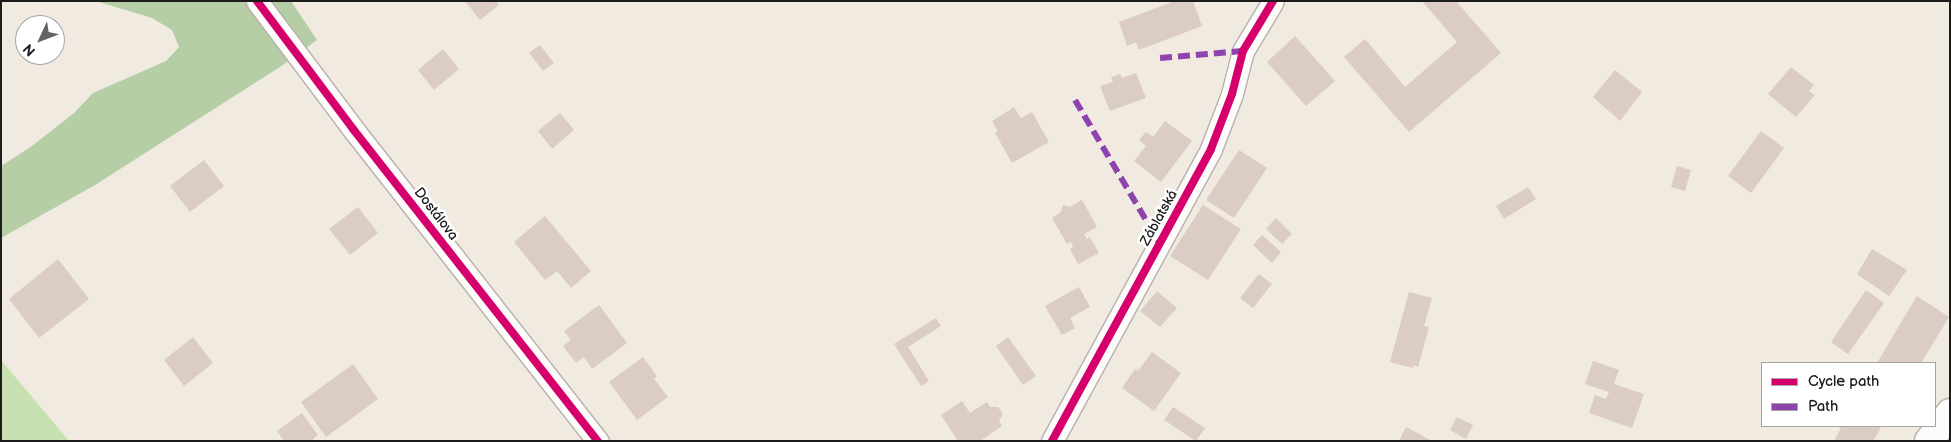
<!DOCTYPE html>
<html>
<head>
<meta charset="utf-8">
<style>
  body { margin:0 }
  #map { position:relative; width:1951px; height:442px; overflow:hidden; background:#f0eae0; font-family:"Balsamiq Sans",sans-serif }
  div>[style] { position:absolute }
  .green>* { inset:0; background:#c7e0af }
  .forest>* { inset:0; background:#b5cea5 }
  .building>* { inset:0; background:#dbccc5 }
  .roads { filter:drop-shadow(1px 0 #b5b1ab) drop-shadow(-1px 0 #b5b1ab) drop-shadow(0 1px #b5b1ab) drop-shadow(0 -1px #b5b1ab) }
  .street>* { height:21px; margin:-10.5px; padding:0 10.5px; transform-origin:10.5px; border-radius:10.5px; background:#fdfcfa }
  .secondary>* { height:28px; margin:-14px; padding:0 14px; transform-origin:14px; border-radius:14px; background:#fdfcfa }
  .quiet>* { height:6px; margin-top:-3px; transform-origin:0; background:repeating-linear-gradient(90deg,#8e44ad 0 12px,transparent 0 18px) }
  .cycleway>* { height:8px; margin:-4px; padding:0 4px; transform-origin:4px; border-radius:4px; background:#d6006c }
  span { translate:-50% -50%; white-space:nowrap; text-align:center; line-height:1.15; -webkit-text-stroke:5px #fff; paint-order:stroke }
  .street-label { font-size:14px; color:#1c1c1c }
  .frame { position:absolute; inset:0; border:2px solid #1c1c1c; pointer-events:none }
  .legend { position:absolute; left:1761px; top:362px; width:175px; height:65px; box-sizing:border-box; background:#fff; border:1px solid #a4a4a4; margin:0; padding:6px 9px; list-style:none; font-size:15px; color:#1c1c1c }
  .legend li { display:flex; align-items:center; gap:10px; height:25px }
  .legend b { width:25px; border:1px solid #a4a4a4 }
  .north { position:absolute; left:15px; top:15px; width:50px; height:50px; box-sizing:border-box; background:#fff; border:1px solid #a4a4a4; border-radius:50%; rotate:227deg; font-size:14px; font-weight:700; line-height:20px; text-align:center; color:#1c1c1c }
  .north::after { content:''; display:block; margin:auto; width:18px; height:22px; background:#666461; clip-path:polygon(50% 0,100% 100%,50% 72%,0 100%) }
</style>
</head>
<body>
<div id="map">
  <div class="green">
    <i style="clip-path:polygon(1px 360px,69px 441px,1px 441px)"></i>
  </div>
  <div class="forest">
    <i style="clip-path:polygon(96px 1px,291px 1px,317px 40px,280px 67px,95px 185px,1px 238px,1px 166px,32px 146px,74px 113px,93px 93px,166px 61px,179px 47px,172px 30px,152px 18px)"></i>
  </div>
  <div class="building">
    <i style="clip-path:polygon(465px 1px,496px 1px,499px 5px,480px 20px)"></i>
    <i style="clip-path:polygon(1175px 1px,1193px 1px,1202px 26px,1139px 50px,1136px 42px,1127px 46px,1119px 22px)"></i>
    <i style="clip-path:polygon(1422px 1px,1456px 1px,1501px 53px,1409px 132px,1344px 57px,1365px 39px,1405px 87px,1457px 42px)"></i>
    <i style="clip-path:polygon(1295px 36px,1335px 81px,1306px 106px,1267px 62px)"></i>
    <i style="clip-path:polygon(540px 45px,554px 63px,543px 71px,529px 53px)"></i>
    <i style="clip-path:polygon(443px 49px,459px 69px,434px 90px,418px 70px)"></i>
    <i style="clip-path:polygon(1791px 67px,1814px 85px,1809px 91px,1815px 95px,1796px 117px,1768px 94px)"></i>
    <i style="clip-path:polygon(1615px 70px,1642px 92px,1620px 121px,1593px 97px)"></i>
    <i style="clip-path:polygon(1136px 73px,1146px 98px,1110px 111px,1100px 86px,1113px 82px,1111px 77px,1120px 74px,1122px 78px)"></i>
    <i style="clip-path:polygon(1014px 107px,1021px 118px,1032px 112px,1049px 142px,1012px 163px,995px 133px,998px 132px,992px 121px)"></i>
    <i style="clip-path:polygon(560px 113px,574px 130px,552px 149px,538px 131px)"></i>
    <i style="clip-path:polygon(1165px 121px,1192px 141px,1161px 182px,1134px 161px,1146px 146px,1139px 140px,1146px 132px,1153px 137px)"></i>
    <i style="clip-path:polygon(1761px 131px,1784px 148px,1751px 193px,1728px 176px)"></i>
    <i style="clip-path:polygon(1239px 150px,1267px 168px,1234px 218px,1206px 200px)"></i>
    <i style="clip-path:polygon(204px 160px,224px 186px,190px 212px,170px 186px)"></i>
    <i style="clip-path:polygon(1677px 166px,1691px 170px,1685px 191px,1671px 187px)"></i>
    <i style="clip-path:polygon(1528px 187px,1536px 199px,1504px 219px,1496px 206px)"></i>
    <i style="clip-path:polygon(1082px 200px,1097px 227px,1084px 234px,1087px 239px,1090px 237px,1099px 253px,1078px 264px,1070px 249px,1073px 247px,1071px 242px,1067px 244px,1052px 218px,1061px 212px,1063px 205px,1070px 207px)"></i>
    <i style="clip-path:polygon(1203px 205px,1241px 229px,1208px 280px,1170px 256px)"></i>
    <i style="clip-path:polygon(358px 207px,378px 233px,350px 255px,329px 229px)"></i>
    <i style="clip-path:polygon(545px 216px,591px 271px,571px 288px,557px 271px,545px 280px,514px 242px)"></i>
    <i style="clip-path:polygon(1276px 218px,1292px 234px,1282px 244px,1266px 229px)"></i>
    <i style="clip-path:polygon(1262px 235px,1281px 252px,1272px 263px,1253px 245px)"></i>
    <i style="clip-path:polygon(1872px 249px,1907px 270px,1889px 296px,1857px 274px)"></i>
    <i style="clip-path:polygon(58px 259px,89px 299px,39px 338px,9px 299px)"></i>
    <i style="clip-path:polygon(1259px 274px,1272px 284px,1253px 308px,1240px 298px)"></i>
    <i style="clip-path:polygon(1079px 287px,1090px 307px,1070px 318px,1075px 328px,1062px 335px,1045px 306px)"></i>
    <i style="clip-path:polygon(1866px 290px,1884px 303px,1848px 354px,1831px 342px)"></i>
    <i style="clip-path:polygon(1157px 291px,1177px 308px,1160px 327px,1140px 311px)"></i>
    <i style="clip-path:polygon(1409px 292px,1432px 298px,1424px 326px,1429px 327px,1418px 367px,1413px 365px,1413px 368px,1390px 362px)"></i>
    <i style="clip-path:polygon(1917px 296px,1949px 317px,1921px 363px,1877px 363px)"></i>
    <i style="clip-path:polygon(599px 305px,627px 343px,592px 369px,584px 357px,576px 363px,563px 346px,571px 340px,564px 331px)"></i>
    <i style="clip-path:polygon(936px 318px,941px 326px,908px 347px,929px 381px,921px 386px,894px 344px)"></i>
    <i style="clip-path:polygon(193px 337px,213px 363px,184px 386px,164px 360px)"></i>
    <i style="clip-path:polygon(1008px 337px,1036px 376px,1023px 385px,996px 346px)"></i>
    <i style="clip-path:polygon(1152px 352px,1181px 373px,1154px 411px,1122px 388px,1135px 369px,1138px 371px)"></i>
    <i style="clip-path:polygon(643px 357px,657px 376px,654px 379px,668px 397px,637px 420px,609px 382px)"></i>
    <i style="clip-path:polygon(1593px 361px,1619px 370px,1614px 384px,1644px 394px,1632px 428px,1589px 413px,1595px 395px,1606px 399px,1609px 392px,1585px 384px)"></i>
    <i style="clip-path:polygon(353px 364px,378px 399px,326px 437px,301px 402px)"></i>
    <i style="clip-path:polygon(962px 401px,970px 413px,987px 402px,990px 407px,998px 407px,1003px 414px,999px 421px,1002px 426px,980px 441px,958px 441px,941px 415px)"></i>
    <i style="clip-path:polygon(1173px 407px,1205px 428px,1196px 441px,1164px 420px)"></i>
    <i style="clip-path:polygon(302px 413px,318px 435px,311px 441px,284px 441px,277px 431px)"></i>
    <i style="clip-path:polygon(1457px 417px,1473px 425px,1466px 439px,1450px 430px)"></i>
    <i style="clip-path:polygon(1838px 426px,1878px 426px,1881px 428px,1873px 441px,1837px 441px,1835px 439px,1841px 428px)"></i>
    <i style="clip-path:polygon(1406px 427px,1432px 441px,1399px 441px)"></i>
  </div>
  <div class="roads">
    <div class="street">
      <i style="left:257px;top:1px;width:160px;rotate:53.1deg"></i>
      <i style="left:353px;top:129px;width:397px;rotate:51.9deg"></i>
      <i style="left:1052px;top:441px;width:332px;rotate:-61.4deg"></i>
      <i style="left:1211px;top:149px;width:59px;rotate:-69.1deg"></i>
      <i style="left:1232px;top:94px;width:44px;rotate:-75.7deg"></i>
      <i style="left:1243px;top:51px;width:58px;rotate:-59deg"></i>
    </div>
    <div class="secondary">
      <i style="left:1929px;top:441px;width:35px;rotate:-53deg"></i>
    </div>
  </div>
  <div class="quiet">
    <i style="left:1160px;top:58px;width:83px;rotate:-4.8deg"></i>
    <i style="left:1075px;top:100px;width:165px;rotate:59.4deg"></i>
  </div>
  <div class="cycleway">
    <i style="left:257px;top:1px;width:160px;rotate:53.1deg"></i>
    <i style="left:353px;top:129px;width:397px;rotate:51.9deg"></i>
    <i style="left:1052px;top:441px;width:332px;rotate:-61.4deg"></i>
    <i style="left:1211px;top:149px;width:59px;rotate:-69.1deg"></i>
    <i style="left:1232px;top:94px;width:44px;rotate:-75.7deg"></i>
    <i style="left:1243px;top:51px;width:58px;rotate:-59deg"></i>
  </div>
  <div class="street-label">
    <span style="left:436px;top:214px;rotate:52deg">Dostálova</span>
    <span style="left:1159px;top:218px;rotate:-61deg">Záblatská</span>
  </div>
  <div class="frame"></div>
  <ul class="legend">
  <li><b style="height:6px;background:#d6006c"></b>Cycle path</li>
  <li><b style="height:6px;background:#8e44ad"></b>Path</li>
  </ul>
  <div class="north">N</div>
</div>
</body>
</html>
